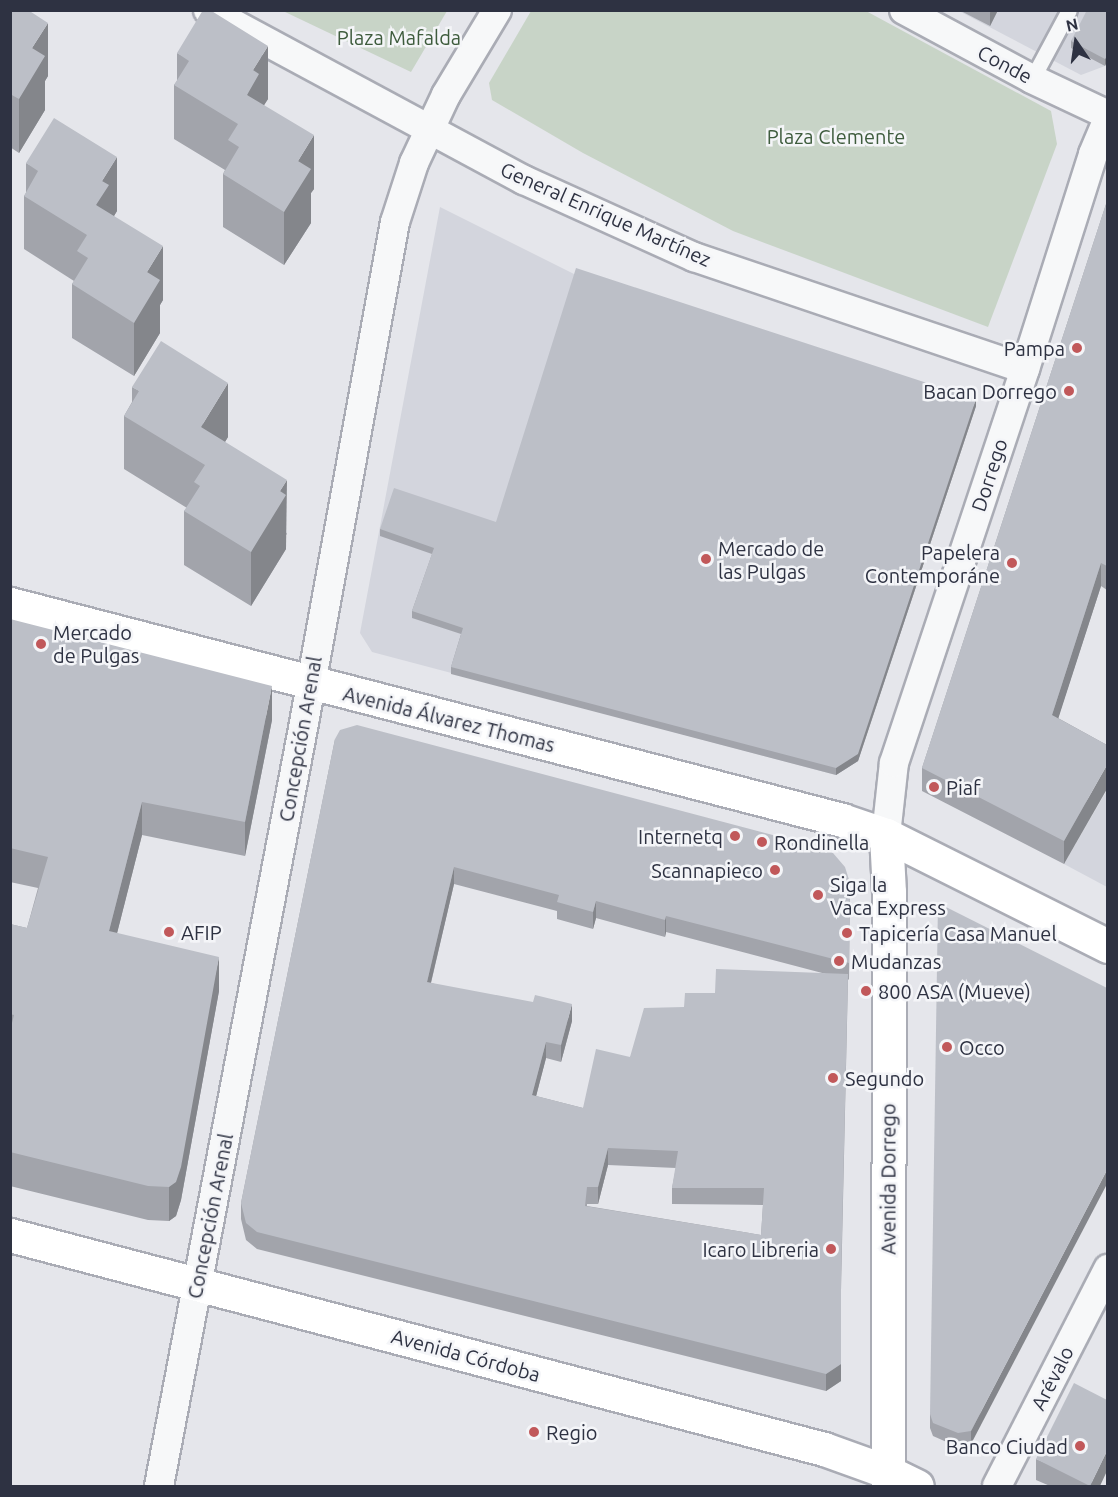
<!DOCTYPE html>
<html>
<head>
<meta charset="utf-8">
<style>
  body { margin:0 }
  #map { position:relative; width:1118px; height:1497px; overflow:hidden; background:#e5e6eb; font-family:Ubuntu,sans-serif }
  div>[style] { position:absolute }
  .built>* { inset:0; background:#d3d5dd }
  .green>* { inset:0; background:#c8d4c7 }
  .roads { filter:drop-shadow(2px 0 #aaacb5) drop-shadow(-2px 0 #aaacb5) drop-shadow(0 2px #aaacb5) drop-shadow(0 -2px #aaacb5) }
  .service>* { height:15px; margin:-7.5px; padding:0 7.5px; transform-origin:7.5px; border-radius:7.5px; background:#f7f8f9 }
  .minor>* { height:28px; margin:-14px; padding:0 14px; transform-origin:14px; border-radius:14px; background:#f7f8f9 }
  .secondary>* { height:33px; margin:-16.5px; padding:0 16.5px; transform-origin:16.5px; border-radius:16.5px; background:#fff }
  .primary>* { height:33px; margin:-16.5px; padding:0 16.5px; transform-origin:16.5px; border-radius:16.5px; background:#fff }
  .wall>* { inset:0; background:#a2a4ab }
  .shaded-wall>* { inset:0; background:#84868b }
  .building>* { inset:0; background:#bcbfc7 }
  .dots>* { width:16px; height:16px; translate:-50% -50%; box-sizing:border-box; border:3px solid #f4f5f8; border-radius:50% }
  span { translate:-50% -50%; white-space:nowrap; text-align:center; line-height:1.15; -webkit-text-stroke:5px #f4f5f8; paint-order:stroke }
  .park-label { font-size:20px; color:#3e5c3d }
  .street-label { font-size:20px; color:#2e3242 }
  .poi-label { font-size:20px; color:#2e3242 }
  .right { translate:-100% -50%; text-align:right }
  .left { translate:0 -50%; text-align:left }
  .frame { position:absolute; inset:0; border:12px solid #2e3242; pointer-events:none }
  .north { position:absolute; left:1046px; top:12px; width:60px; height:60px; -webkit-text-stroke:4px #f4f5f8; paint-order:stroke; rotate:347deg; font-size:16px; font-weight:700; line-height:24px; text-align:center; color:#2e3242 }
  .north::after { content:''; display:block; margin:auto; width:21px; height:27px; background:#2e3242; clip-path:polygon(50% 0,100% 100%,50% 72%,0 100%) }
</style>
</head>
<body>
<div id="map">
  <div class="built">
    <i style="clip-path:polygon(959px 11px,1107px 11px,1107px 62px,1105px 66px,1081px 75px)"></i>
    <i style="clip-path:polygon(440px 207px,576px 275px,976px 406px,858px 761px,836px 775px,372px 652px,360px 633px)"></i>
    <i style="clip-path:polygon(1107px 790px,1107px 887px,1064px 864px)"></i>
  </div>
  <div class="green">
    <i style="clip-path:polygon(283px 11px,447px 11px,411px 72px)"></i>
    <i style="clip-path:polygon(531px 11px,866px 11px,1051px 111px,1057px 144px,988px 327px,733px 231px,583px 153px,492px 100px,489px 83px)"></i>
  </div>
  <div class="roads">
    <div class="service">
      <i style="left:1032px;top:79px;width:78px;rotate:-61.8deg"></i>
    </div>
    <div class="minor">
      <i style="left:208px;top:10px;width:359px;rotate:28.3deg"></i>
      <i style="left:524px;top:180px;width:187px;rotate:24.4deg"></i>
      <i style="left:694px;top:257px;width:349px;rotate:18.7deg"></i>
      <i style="left:904px;top:10px;width:145px;rotate:28.3deg"></i>
      <i style="left:1032px;top:79px;width:84px;rotate:25.3deg"></i>
      <i style="left:886px;top:835px;width:72px;rotate:-83.7deg"></i>
      <i style="left:894px;top:763px;width:415px;rotate:-71.6deg"></i>
      <i style="left:1025px;top:369px;width:225px;rotate:-72.4deg"></i>
      <i style="left:1093px;top:154px;width:38px;rotate:-67deg"></i>
      <i style="left:159px;top:1486px;width:777px;rotate:-79.24deg"></i>
      <i style="left:304px;top:723px;width:509px;rotate:-79.71deg"></i>
      <i style="left:395px;top:222px;width:62px;rotate:-72.1deg"></i>
      <i style="left:414px;top:163px;width:75px;rotate:-64.8deg"></i>
      <i style="left:446px;top:95px;width:99px;rotate:-59deg"></i>
      <i style="left:997px;top:1486px;width:244px;rotate:-62.9deg"></i>
    </div>
    <div class="secondary">
      <i style="left:10px;top:604px;width:860px;rotate:14.55deg"></i>
      <i style="left:842px;top:820px;width:46px;rotate:18.8deg"></i>
      <i style="left:886px;top:835px;width:248px;rotate:26.6deg"></i>
      <i style="left:886px;top:835px;width:57px;rotate:87deg"></i>
      <i style="left:889px;top:892px;width:594px;rotate:90.1deg"></i>
    </div>
    <div class="primary">
      <i style="left:10px;top:1235px;width:842px;rotate:14.73deg"></i>
      <i style="left:824px;top:1449px;width:68px;rotate:19.8deg"></i>
      <i style="left:888px;top:1472px;width:32px;rotate:26deg"></i>
    </div>
  </div>
  <div class="wall">
    <i style="clip-path:polygon(10px 10px,48px 76px,45px 81px,45px 110px,19px 153px,10px 147px)"></i>
    <i style="clip-path:polygon(959px 10px,998px 10px,990px 26px)"></i>
    <i style="clip-path:polygon(1107px 10px,1105px 66px,1071px 48px,1071px 41px)"></i>
    <i style="clip-path:polygon(177px 53px,268px 99px,264px 105px,314px 189px,311px 193px,311px 223px,284px 265px,223px 227px,223px 174px,225px 170px,174px 139px,174px 85px,177px 81px)"></i>
    <i style="clip-path:polygon(26px 163px,117px 211px,114px 216px,163px 300px,160px 305px,160px 333px,134px 376px,72px 338px,72px 284px,74px 281px,24px 249px,24px 196px,26px 193px)"></i>
    <i style="clip-path:polygon(1107px 201px,1107px 590px,1101px 586px,1058px 718px,1107px 745px,1064px 864px,922px 791px,922px 768px)"></i>
    <i style="clip-path:polygon(132px 387px,228px 437px,225px 442px,287px 534px,286px 535px,286px 549px,251px 606px,184px 565px,184px 511px,187px 508px,124px 469px,124px 416px,132px 402px)"></i>
    <i style="clip-path:polygon(976px 406px,858px 761px,836px 775px,451px 674px,451px 667px,461px 634px,412px 618px,412px 611px,432px 554px,380px 536px,380px 529px,496px 522px)"></i>
    <i style="clip-path:polygon(10px 619px,272px 720px,245px 856px,142px 835px,117px 933px,219px 991px,181px 1200px,176px 1216px,169px 1221px,148px 1220px,10px 1186px,10px 924px,27px 928px,38px 888px,10px 882px)"></i>
    <i style="clip-path:polygon(evenodd,335px 739px,850px 883px,849px 980px,848px 979px,841px 1291px,841px 1381px,826px 1391px,257px 1249px,246px 1240px,241px 1219px,241px 1203px,335px 739px,454px 884px,557px 911px,557px 919px,593px 929px,596px 918px,665px 937px,666px 932px,826px 974px,715px 993px,684px 1007px,630px 1057px,583px 1108px,536px 1096px,546px 1058px,561px 1062px,572px 1021px,431px 983px,454px 884px,335px 739px,608px 1165px,676px 1168px,672px 1188px,672px 1204px,763px 1205px,761px 1235px,587px 1206px,587px 1204px,598px 1204px,608px 1165px)"></i>
    <i style="clip-path:polygon(1107px 988px,971px 1444px,958px 1447px,933px 1436px,930px 1428px,930px 1414px)"></i>
    <i style="clip-path:polygon(1036px 1459px,1100px 1486px,1050px 1486px,1036px 1480px)"></i>
  </div>
  <div class="shaded-wall">
    <i style="clip-path:polygon(991px 10px,998px 10px,990px 26px,990px 13px)"></i>
    <i style="clip-path:polygon(48px 23px,48px 76px,45px 81px,45px 110px,19px 153px,19px 99px,32px 48px)"></i>
    <i style="clip-path:polygon(268px 46px,268px 99px,259px 113px,247px 95px,253px 70px)"></i>
    <i style="clip-path:polygon(1107px 55px,1107px 62px,1105px 66px,1105px 59px)"></i>
    <i style="clip-path:polygon(314px 135px,314px 189px,311px 193px,311px 223px,284px 265px,284px 212px,298px 161px)"></i>
    <i style="clip-path:polygon(117px 157px,117px 211px,109px 224px,96px 205px,102px 181px)"></i>
    <i style="clip-path:polygon(163px 246px,163px 300px,160px 305px,160px 333px,134px 376px,134px 323px,147px 272px)"></i>
    <i style="clip-path:polygon(228px 383px,228px 437px,205px 474px,205px 465px,201px 427px)"></i>
    <i style="clip-path:polygon(976px 399px,976px 406px,858px 761px,836px 775px,836px 768px)"></i>
    <i style="clip-path:polygon(287px 480px,286px 549px,251px 606px,251px 552px,280px 491px)"></i>
    <i style="clip-path:polygon(1101px 563px,1101px 586px,1052px 738px,1052px 715px)"></i>
    <i style="clip-path:polygon(272px 686px,272px 720px,245px 856px,245px 822px)"></i>
    <i style="clip-path:polygon(1107px 765px,1107px 789px,1064px 864px,1064px 841px)"></i>
    <i style="clip-path:polygon(142px 802px,142px 835px,109px 965px,109px 931px)"></i>
    <i style="clip-path:polygon(454px 867px,454px 884px,427px 999px,427px 982px)"></i>
    <i style="clip-path:polygon(596px 901px,596px 918px,593px 929px,593px 912px)"></i>
    <i style="clip-path:polygon(666px 916px,666px 932px,665px 937px,665px 920px)"></i>
    <i style="clip-path:polygon(219px 957px,219px 991px,181px 1200px,176px 1216px,169px 1221px,169px 1187px)"></i>
    <i style="clip-path:polygon(572px 1004px,572px 1021px,561px 1062px,561px 1045px)"></i>
    <i style="clip-path:polygon(546px 1042px,546px 1058px,532px 1112px,532px 1095px)"></i>
    <i style="clip-path:polygon(608px 1148px,608px 1165px,598px 1204px,598px 1187px)"></i>
    <i style="clip-path:polygon(1107px 1170px,1107px 1184px,971px 1444px,971px 1431px)"></i>
    <i style="clip-path:polygon(841px 1364px,841px 1381px,826px 1391px,826px 1374px)"></i>
    <i style="clip-path:polygon(1107px 1451px,1107px 1471px,1100px 1486px,1090px 1486px)"></i>
  </div>
  <div class="building">
    <i style="clip-path:polygon(10px 10px,28px 10px,48px 23px,32px 48px,45px 56px,19px 99px,10px 94px)"></i>
    <i style="clip-path:polygon(203px 10px,210px 10px,268px 46px,253px 70px,259px 74px,247px 95px,314px 135px,298px 161px,311px 169px,284px 212px,223px 174px,239px 147px,228px 140px,238px 124px,174px 85px,189px 61px,177px 53px)"></i>
    <i style="clip-path:polygon(1087px 10px,1107px 10px,1107px 55px,1105px 59px,1071px 41px)"></i>
    <i style="clip-path:polygon(54px 118px,117px 157px,102px 181px,109px 185px,96px 205px,163px 246px,147px 272px,160px 280px,134px 323px,72px 284px,88px 258px,77px 251px,87px 235px,24px 196px,38px 171px,26px 163px)"></i>
    <i style="clip-path:polygon(1107px 201px,1107px 566px,1101px 563px,1052px 715px,1107px 745px,1107px 765px,1064px 841px,922px 768px)"></i>
    <i style="clip-path:polygon(576px 268px,976px 399px,858px 754px,836px 768px,451px 667px,463px 628px,412px 611px,434px 548px,380px 529px,394px 488px,496px 522px)"></i>
    <i style="clip-path:polygon(161px 341px,228px 383px,201px 427px,287px 480px,280px 491px,286px 495px,251px 552px,184px 511px,200px 486px,194px 482px,205px 465px,124px 416px,139px 391px,132px 387px)"></i>
    <i style="clip-path:polygon(10px 619px,272px 686px,245px 822px,142px 802px,109px 931px,219px 957px,181px 1167px,176px 1182px,169px 1187px,148px 1186px,10px 1152px,10px 1031px,14px 1015px,10px 1014px,10px 924px,27px 928px,48px 857px,10px 848px)"></i>
    <i style="clip-path:polygon(evenodd,357px 725px,822px 848px,833px 853px,845px 867px,850px 883px,849px 963px,666px 916px,665px 920px,596px 901px,593px 912px,557px 902px,559px 895px,454px 867px,427px 982px,533px 1002px,535px 995px,572px 1004px,561px 1045px,546px 1042px,532px 1095px,583px 1108px,596px 1049px,630px 1057px,644px 1008px,684px 1007px,685px 993px,715px 993px,716px 969px,848px 974px,841px 1278px,841px 1364px,826px 1374px,257px 1232px,246px 1223px,241px 1203px,335px 739px,340px 730px,357px 725px,608px 1148px,678px 1151px,672px 1188px,764px 1188px,761px 1235px,585px 1206px,587px 1187px,598px 1187px,608px 1148px)"></i>
    <i style="clip-path:polygon(938px 903px,1107px 988px,1107px 1170px,971px 1431px,958px 1433px,933px 1423px,930px 1414px)"></i>
    <i style="clip-path:polygon(1074px 1383px,1107px 1400px,1107px 1451px,1090px 1486px,1036px 1459px)"></i>
  </div>
  <div class="dots">
    <i style="left:1077px;top:348px;background:#c1585a"></i>
    <i style="left:1069px;top:391px;background:#c1585a"></i>
    <i style="left:706px;top:559px;background:#c1585a"></i>
    <i style="left:1012px;top:563px;background:#c1585a"></i>
    <i style="left:41px;top:644px;background:#c1585a"></i>
    <i style="left:934px;top:787px;background:#c1585a"></i>
    <i style="left:735px;top:836px;background:#c1585a"></i>
    <i style="left:762px;top:842px;background:#c1585a"></i>
    <i style="left:775px;top:870px;background:#c1585a"></i>
    <i style="left:818px;top:895px;background:#c1585a"></i>
    <i style="left:169px;top:932px;background:#c1585a"></i>
    <i style="left:847px;top:933px;background:#c1585a"></i>
    <i style="left:839px;top:961px;background:#c1585a"></i>
    <i style="left:866px;top:991px;background:#c1585a"></i>
    <i style="left:947px;top:1047px;background:#c1585a"></i>
    <i style="left:833px;top:1078px;background:#c1585a"></i>
    <i style="left:831px;top:1249px;background:#c1585a"></i>
    <i style="left:534px;top:1432px;background:#c1585a"></i>
    <i style="left:1080px;top:1446px;background:#c1585a"></i>
  </div>
  <div class="park-label">
    <span style="left:399px;top:37px">Plaza Mafalda</span>
    <span style="left:836px;top:136px">Plaza Clemente</span>
  </div>
  <div class="street-label">
    <span style="left:1005px;top:64px;rotate:28deg">Conde</span>
    <span style="left:606px;top:214px;rotate:24deg">General Enrique Martínez</span>
    <span style="left:989px;top:475px;rotate:-72deg">Dorrego</span>
    <span style="left:449px;top:719px;rotate:14deg">Avenida Álvarez Thomas</span>
    <span style="left:300px;top:739px;rotate:-80deg">Concepción Arenal</span>
    <span style="left:888px;top:1179px;rotate:-90deg">Avenida Dorrego</span>
    <span style="left:210px;top:1216px;rotate:-79deg">Concepción Arenal</span>
    <span style="left:466px;top:1355px;rotate:15deg">Avenida Córdoba</span>
    <span style="left:1052px;top:1378px;rotate:-63deg">Arévalo</span>
  </div>
  <div class="poi-label">
    <span class="right" style="left:1065px;top:348px">Pampa</span>
    <span class="right" style="left:1057px;top:391px">Bacan Dorrego</span>
    <span class="left" style="left:718px;top:560px">Mercado de<br>las Pulgas</span>
    <span class="right" style="left:1000px;top:564px">Papelera<br>Contemporáne</span>
    <span class="left" style="left:53px;top:644px">Mercado<br>de Pulgas</span>
    <span class="left" style="left:946px;top:787px">Piaf</span>
    <span class="right" style="left:723px;top:836px">Internetq</span>
    <span class="left" style="left:774px;top:842px">Rondinella</span>
    <span class="right" style="left:763px;top:870px">Scannapieco</span>
    <span class="left" style="left:830px;top:896px">Siga la<br>Vaca Express</span>
    <span class="left" style="left:181px;top:932px">AFIP</span>
    <span class="left" style="left:859px;top:933px">Tapicería Casa Manuel</span>
    <span class="left" style="left:851px;top:961px">Mudanzas</span>
    <span class="left" style="left:878px;top:991px">800 ASA (Mueve)</span>
    <span class="left" style="left:959px;top:1047px">Occo</span>
    <span class="left" style="left:845px;top:1078px">Segundo</span>
    <span class="right" style="left:819px;top:1249px">Icaro Libreria</span>
    <span class="left" style="left:546px;top:1432px">Regio</span>
    <span class="right" style="left:1068px;top:1446px">Banco Ciudad</span>
  </div>
  <div class="frame"></div>
  <div class="north">N</div>
</div>
</body>
</html>
